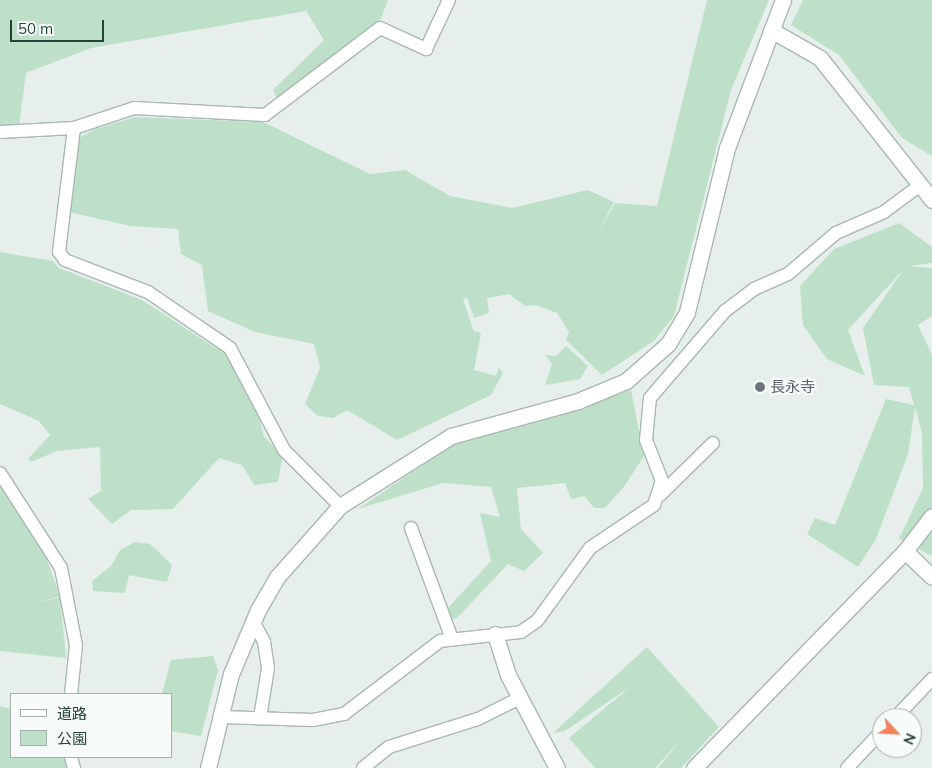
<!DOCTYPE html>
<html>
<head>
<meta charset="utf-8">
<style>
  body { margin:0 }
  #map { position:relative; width:932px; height:768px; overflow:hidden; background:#e6efeb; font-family:Mulish,"Noto Sans JP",sans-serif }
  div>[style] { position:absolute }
  .green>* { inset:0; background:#bfe0c8 }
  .roads { filter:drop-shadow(1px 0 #a8b8b2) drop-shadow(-1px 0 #a8b8b2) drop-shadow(0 1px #a8b8b2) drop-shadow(0 -1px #a8b8b2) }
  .street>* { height:12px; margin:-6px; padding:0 6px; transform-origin:6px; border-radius:6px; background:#fff }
  .secondary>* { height:15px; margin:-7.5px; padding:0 7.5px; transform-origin:7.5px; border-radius:7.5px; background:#fff }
  .dots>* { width:14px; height:14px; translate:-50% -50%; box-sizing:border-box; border:2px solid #f7fbf9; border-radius:50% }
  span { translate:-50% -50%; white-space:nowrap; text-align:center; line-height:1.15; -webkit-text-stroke:4.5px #f7fbf9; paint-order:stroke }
  .worship-label { font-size:15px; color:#5b616d }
  .left { translate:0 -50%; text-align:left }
  .legend { position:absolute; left:10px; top:693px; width:162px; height:65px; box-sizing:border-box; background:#f7fbf9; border:1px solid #a3b1ad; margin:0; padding:6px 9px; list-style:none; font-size:15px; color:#24423a }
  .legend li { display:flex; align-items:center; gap:10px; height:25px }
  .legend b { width:25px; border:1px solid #a3b1ad }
  .north { position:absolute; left:872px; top:708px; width:50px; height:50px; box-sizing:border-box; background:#f7fbf9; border:1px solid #a3b1ad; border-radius:50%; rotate:115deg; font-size:14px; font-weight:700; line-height:20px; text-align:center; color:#24423a }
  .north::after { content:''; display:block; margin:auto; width:18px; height:22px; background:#f4845f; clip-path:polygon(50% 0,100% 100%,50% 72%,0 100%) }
  .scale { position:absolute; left:10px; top:20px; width:94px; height:22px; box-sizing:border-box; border:2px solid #24423a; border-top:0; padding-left:6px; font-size:15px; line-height:18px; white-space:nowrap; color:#24423a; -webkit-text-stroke:4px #f7fbf9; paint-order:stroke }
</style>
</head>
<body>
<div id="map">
  <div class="green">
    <i style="clip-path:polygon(0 0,388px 0,380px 21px,278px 100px,273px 90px,324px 40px,306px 11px,91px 48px,26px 73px,19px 126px,0 129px)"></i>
    <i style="clip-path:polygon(707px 0,769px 0,731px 90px,674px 316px,654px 341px,602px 375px,566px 340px,569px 332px,557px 313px,536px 305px,525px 306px,509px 294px,487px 298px,489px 313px,474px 318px,467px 297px,463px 300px,474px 331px,481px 333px,474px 370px,496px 376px,499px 367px,503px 373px,491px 395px,397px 440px,347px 410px,333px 418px,318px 416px,305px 404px,320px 368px,314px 344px,255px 332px,208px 311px,202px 265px,181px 254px,178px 229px,130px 226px,69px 212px,79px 138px,93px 130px,135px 117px,263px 122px,370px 174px,405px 170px,450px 196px,512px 208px,588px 190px,614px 202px,596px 236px,615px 203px,657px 206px)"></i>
    <i style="clip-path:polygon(803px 0,932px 0,932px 156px,902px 138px,839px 55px,791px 25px)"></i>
    <i style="clip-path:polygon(899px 223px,932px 247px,932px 263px,909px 266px,932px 268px,932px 316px,918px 325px,932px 355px,932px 556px,899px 539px,923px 488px,922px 433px,915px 407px,908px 454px,876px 539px,858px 567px,807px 534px,815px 518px,835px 525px,886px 399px,914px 405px,909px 387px,874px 385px,863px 328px,903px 270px,848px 330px,865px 376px,827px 359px,803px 325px,800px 286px,834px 249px)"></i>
    <i style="clip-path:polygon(0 252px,53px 261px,59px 268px,142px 300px,225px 354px,252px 389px,264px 437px,283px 454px,278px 482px,254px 485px,242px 465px,219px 458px,173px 509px,131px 510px,112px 524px,88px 499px,101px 491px,100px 447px,57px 451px,31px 462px,28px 459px,50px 435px,39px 421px,0 404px)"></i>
    <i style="clip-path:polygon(566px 346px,588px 366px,580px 379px,545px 385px,552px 364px,545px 355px,556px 356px)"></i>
    <i style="clip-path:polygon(631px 390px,644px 456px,623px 488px,605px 508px,594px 508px,584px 496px,571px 499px,565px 483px,517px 488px,521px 529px,543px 553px,524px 571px,508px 564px,457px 618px,450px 619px,447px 609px,491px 561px,480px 513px,500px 517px,491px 487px,443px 483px,358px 509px,451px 446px)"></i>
    <i style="clip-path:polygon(0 474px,32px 518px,60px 596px,34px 604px,60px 597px,66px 658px,0 651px)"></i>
    <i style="clip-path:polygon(135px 542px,150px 544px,172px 565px,167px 582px,129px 575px,125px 593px,93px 591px,92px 581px,111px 566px,120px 550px)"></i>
    <i style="clip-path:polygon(647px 647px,719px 727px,681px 768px,658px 768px,680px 741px,655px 768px,595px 768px,569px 738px,630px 687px,565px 731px,553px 733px)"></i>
    <i style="clip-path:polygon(213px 656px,218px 670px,201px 736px,171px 731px,171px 694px,162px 694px,171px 660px)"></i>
    <i style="clip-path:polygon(0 706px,11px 709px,11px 757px,72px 757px,74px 768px,0 768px)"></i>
  </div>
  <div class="roads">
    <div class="street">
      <i style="left:74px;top:128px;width:63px;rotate:-18.4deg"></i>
      <i style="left:134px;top:108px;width:131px;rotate:3.1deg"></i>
      <i style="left:265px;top:115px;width:144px;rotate:-37.1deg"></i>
      <i style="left:380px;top:28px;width:51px;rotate:24.5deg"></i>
      <i style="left:426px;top:49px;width:54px;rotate:-64.9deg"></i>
      <i style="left:0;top:132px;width:74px;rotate:-3.1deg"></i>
      <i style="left:74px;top:128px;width:125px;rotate:96.9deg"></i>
      <i style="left:59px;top:252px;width:10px;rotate:53deg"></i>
      <i style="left:65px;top:260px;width:89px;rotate:21.1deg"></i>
      <i style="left:148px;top:292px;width:99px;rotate:34.3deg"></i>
      <i style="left:230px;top:348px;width:115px;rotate:62.1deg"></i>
      <i style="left:284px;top:450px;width:79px;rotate:45deg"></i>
      <i style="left:0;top:473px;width:113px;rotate:57.3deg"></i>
      <i style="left:61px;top:568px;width:78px;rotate:79deg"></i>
      <i style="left:76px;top:645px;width:49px;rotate:95.8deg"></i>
      <i style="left:660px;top:495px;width:74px;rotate:-44.5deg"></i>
      <i style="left:411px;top:528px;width:118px;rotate:69.7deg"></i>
      <i style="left:253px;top:621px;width:24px;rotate:62deg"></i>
      <i style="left:264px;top:642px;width:26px;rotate:81deg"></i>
      <i style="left:268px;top:668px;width:51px;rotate:99.1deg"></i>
      <i style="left:221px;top:717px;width:92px;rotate:1.9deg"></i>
      <i style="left:313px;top:720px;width:32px;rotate:-11deg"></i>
      <i style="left:344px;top:714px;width:121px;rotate:-37.2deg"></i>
      <i style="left:440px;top:641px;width:81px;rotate:-6.3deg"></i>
      <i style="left:521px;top:632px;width:19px;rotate:-35deg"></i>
      <i style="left:537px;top:621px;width:90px;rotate:-54deg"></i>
      <i style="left:590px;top:548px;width:77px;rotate:-33.9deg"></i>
      <i style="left:654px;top:505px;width:25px;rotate:-72deg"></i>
      <i style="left:662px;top:481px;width:44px;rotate:-111.3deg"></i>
      <i style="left:646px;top:440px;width:42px;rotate:-84.6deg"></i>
      <i style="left:650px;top:398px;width:115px;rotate:-49.2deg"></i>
      <i style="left:725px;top:311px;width:36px;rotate:-37deg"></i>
      <i style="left:754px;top:289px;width:37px;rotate:-24deg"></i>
      <i style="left:788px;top:274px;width:63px;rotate:-40.5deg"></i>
      <i style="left:836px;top:233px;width:52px;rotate:-23.6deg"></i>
      <i style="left:884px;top:212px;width:44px;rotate:-36.6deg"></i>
      <i style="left:895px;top:718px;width:54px;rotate:-46.5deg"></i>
      <i style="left:71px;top:757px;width:11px;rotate:75deg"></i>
      <i style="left:363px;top:768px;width:33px;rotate:-39deg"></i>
      <i style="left:389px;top:747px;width:93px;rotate:-17.5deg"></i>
      <i style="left:478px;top:719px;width:47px;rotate:-26.6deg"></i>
      <i style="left:847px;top:768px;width:51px;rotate:-46.6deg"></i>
    </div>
    <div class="secondary">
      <i style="left:771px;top:30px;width:56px;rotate:29.7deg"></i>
      <i style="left:820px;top:58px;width:181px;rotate:51.7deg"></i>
      <i style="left:905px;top:551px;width:37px;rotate:44deg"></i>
      <i style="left:495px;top:634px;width:43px;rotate:72.4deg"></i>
      <i style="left:508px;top:675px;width:105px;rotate:62.2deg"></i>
      <i style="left:208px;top:768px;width:97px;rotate:-76.3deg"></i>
      <i style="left:231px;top:674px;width:69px;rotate:-67.1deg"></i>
      <i style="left:258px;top:610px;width:39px;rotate:-60deg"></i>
      <i style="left:278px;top:576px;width:94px;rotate:-48.5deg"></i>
      <i style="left:340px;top:506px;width:131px;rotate:-32.2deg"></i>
      <i style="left:451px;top:436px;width:132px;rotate:-15.4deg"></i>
      <i style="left:578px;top:401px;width:52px;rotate:-22.6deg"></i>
      <i style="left:626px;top:381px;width:56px;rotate:-41.4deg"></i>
      <i style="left:668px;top:344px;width:37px;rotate:-59deg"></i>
      <i style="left:687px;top:312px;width:169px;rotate:-76.3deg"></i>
      <i style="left:727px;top:148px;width:158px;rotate:-69.3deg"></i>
      <i style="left:694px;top:768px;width:303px;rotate:-45.8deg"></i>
      <i style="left:905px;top:551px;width:44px;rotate:-52.4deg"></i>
    </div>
  </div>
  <div class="dots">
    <i style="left:760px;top:387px;background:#6b7280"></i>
  </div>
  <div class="worship-label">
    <span class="left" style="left:770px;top:387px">長永寺</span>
  </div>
  <ul class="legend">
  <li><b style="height:6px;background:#fff"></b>道路</li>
  <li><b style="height:14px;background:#bfe0c8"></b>公園</li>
  </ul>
  <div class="north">N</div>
  <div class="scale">50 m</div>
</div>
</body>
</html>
